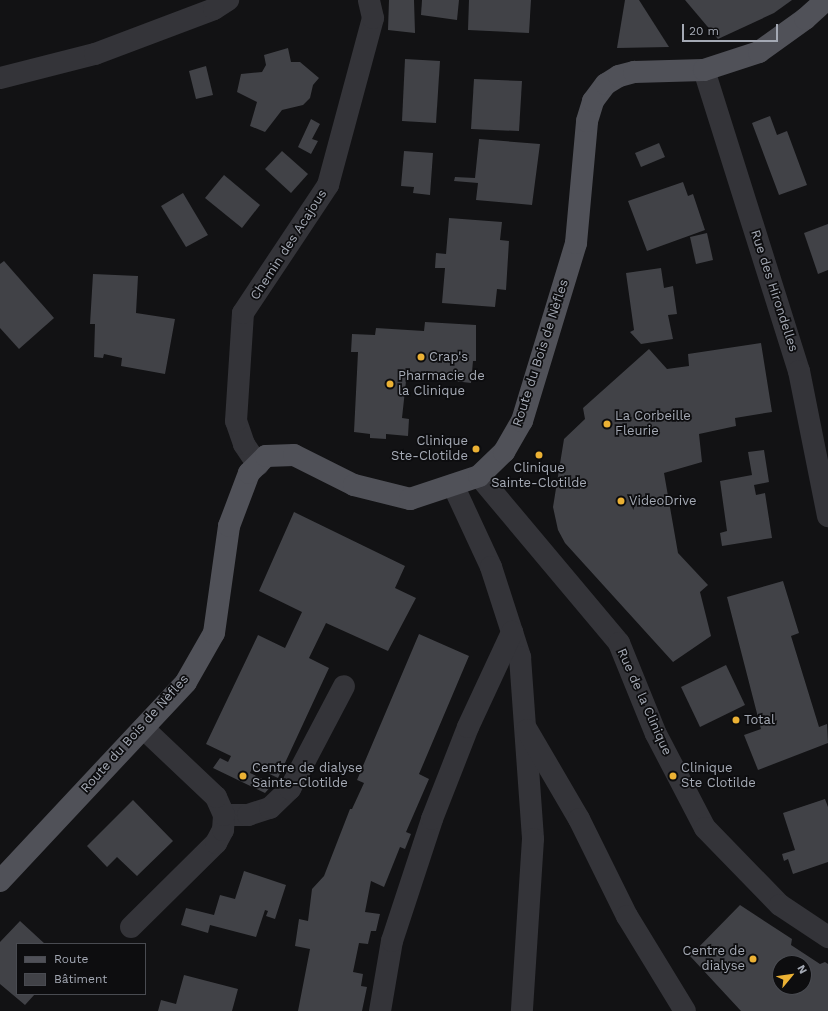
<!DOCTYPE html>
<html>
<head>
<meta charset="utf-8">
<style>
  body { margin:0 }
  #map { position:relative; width:828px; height:1011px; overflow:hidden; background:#121214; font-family:"Work Sans",sans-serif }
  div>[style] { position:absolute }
  .building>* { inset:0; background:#414247 }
  .minor>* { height:22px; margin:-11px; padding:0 11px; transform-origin:11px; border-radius:11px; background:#343439 }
  .major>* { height:22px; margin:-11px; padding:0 11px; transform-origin:11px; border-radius:11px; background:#505158 }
  .dots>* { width:11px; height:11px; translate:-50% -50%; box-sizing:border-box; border:2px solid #0d0d0f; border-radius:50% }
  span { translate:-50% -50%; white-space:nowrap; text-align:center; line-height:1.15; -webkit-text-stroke:3.5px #0d0d0f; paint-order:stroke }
  .street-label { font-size:13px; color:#a4a9b4 }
  .poi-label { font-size:13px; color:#a4a9b4 }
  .left { translate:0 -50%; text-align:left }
  .right { translate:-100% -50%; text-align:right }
  .legend { position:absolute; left:16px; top:943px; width:130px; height:52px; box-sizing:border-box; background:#0d0d0f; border:1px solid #494b51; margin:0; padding:5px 7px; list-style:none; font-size:12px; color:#a4a9b4 }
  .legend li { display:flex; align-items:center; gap:8px; height:20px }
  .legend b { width:20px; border:1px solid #494b51 }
  .north { position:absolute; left:772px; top:955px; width:40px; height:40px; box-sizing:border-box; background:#0d0d0f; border:1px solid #494b51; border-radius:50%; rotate:61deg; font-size:11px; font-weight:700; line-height:16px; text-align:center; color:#a4a9b4 }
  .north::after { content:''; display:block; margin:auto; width:14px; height:18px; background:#ebb134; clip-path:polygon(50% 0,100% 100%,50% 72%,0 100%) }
  .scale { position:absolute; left:682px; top:24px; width:96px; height:18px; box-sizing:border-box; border:2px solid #a4a9b4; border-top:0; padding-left:5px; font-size:12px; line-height:14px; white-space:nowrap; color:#a4a9b4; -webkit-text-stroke:3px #0d0d0f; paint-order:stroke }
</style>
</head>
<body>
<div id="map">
  <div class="building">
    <i style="clip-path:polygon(389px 0,414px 0,415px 33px,388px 30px)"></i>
    <i style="clip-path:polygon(422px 0,459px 0,457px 20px,421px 15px)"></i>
    <i style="clip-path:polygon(469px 0,531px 0,529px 33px,468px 30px)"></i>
    <i style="clip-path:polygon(625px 0,639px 0,669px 47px,617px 48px)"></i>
    <i style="clip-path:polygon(685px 0,792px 0,774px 13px,718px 39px)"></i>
    <i style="clip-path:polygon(288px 48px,291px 62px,300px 62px,319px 78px,313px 85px,310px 98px,303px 105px,282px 110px,265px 132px,250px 126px,257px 102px,237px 92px,241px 74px,262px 72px,266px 65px,264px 55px)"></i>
    <i style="clip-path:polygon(405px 59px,440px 61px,436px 123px,402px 121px)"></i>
    <i style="clip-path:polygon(206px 66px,213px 95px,196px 99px,189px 71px)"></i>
    <i style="clip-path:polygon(474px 79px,522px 81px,519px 131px,471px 129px)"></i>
    <i style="clip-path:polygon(770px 116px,777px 135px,787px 131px,807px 185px,779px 195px,752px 123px)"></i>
    <i style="clip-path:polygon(311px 119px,320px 124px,312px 139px,318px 141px,311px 154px,298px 147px)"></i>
    <i style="clip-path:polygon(479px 139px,540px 144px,532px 205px,476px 200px,478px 183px,454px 181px,455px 177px,475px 178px)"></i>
    <i style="clip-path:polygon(659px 143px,665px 157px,641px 167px,635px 153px)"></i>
    <i style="clip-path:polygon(282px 151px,308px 174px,291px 193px,265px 169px)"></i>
    <i style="clip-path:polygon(404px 151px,433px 153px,430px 195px,413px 193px,414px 187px,401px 186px)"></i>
    <i style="clip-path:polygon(224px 175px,260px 205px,242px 228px,205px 198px)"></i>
    <i style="clip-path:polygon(683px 182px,688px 196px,693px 194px,705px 230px,647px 251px,628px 201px)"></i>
    <i style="clip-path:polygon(183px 193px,208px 235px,186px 247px,161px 206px)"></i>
    <i style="clip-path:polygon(449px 218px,502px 222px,500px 240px,509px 241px,506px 290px,497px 289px,495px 307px,442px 303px,445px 268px,435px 268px,436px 253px,446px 254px)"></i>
    <i style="clip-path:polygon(828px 224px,828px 270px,818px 274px,804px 233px)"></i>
    <i style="clip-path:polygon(707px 233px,713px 260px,696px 264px,690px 237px)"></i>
    <i style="clip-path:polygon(4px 261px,54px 318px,19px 349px,0 328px,0 264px)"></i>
    <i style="clip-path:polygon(661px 268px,664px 288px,673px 286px,677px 314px,668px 315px,673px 339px,641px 344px,630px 332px,634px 330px,626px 273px)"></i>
    <i style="clip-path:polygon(93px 274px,138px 276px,136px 313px,175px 319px,165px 374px,121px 366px,122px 358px,104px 354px,103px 358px,94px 357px,95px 324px,90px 324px)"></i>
    <i style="clip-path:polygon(425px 322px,476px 325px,476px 361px,473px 361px,471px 383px,454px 381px,454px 375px,407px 372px,402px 418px,409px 419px,408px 436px,386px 434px,386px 439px,370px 438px,370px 434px,354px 432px,358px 352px,351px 352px,352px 334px,375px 335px,376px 328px,424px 331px)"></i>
    <i style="clip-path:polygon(761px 343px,772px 412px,735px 418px,736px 426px,699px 434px,702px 462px,664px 473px,678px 553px,708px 585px,700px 592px,711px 636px,673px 662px,565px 543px,558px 530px,553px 507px,564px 439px,585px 419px,583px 408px,649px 349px,667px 369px,689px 366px,688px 354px)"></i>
    <i style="clip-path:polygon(764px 450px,769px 482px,754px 485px,756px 495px,765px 493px,772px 538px,722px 546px,720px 533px,727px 531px,720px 481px,752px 475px,748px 452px)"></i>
    <i style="clip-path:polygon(294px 512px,405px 566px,395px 588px,416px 598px,388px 651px,326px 623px,309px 658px,329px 668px,278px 778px,253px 766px,250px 773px,273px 784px,265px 793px,213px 768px,220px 758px,228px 762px,231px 756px,206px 744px,258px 635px,285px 648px,302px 612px,259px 591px)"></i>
    <i style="clip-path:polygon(783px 581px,799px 633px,791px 636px,819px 727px,827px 724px,828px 743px,758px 770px,744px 735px,761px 729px,727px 597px)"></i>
    <i style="clip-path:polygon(419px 634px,469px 656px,419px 774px,429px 779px,406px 832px,411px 834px,405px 849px,400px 847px,384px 887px,371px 881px,365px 912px,380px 914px,376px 931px,371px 931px,368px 944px,359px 943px,353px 972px,363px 974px,361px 986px,367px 987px,362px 1011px,298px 1011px,310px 949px,295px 946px,299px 919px,308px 921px,312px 889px,324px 876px,350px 809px,352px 809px,364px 783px,357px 780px)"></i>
    <i style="clip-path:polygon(726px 665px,745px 705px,700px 727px,681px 687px)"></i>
    <i style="clip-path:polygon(825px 799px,828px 807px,828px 862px,793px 874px,788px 859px,784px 861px,782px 854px,795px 850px,783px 813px)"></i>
    <i style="clip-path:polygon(133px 800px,173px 841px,137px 876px,117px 857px,107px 867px,87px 846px)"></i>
    <i style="clip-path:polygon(244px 871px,286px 885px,275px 919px,266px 916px,268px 911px,265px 910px,256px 937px,210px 925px,208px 933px,181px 925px,186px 908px,214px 915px,220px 895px,235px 899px)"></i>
    <i style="clip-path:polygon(evenodd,740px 905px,792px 939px,791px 945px,820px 964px,825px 962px,828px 964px,828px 1011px,741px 1011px,690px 956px,740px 905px,780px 963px,804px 963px,804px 987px,780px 987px,780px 963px)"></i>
    <i style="clip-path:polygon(20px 921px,45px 944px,17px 944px,17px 994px,35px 994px,25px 1005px,0 984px,0 942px)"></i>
    <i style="clip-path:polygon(184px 975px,238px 989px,232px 1011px,158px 1011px,161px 1000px,176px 1004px)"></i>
  </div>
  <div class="minor">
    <i style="left:704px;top:70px;width:316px;rotate:72.5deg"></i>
    <i style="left:799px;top:371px;width:148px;rotate:78.7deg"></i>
    <i style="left:0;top:78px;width:98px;rotate:-14.2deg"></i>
    <i style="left:95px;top:54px;width:127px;rotate:-20.7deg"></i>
    <i style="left:214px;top:9px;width:17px;rotate:-33deg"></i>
    <i style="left:258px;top:465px;width:25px;rotate:-124deg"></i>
    <i style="left:244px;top:444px;width:24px;rotate:-109deg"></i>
    <i style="left:236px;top:421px;width:108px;rotate:-86.3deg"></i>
    <i style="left:243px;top:313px;width:154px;rotate:-56.4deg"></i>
    <i style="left:328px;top:185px;width:173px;rotate:-74.9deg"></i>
    <i style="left:373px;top:18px;width:18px;rotate:-103deg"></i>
    <i style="left:479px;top:476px;width:218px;rotate:50deg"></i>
    <i style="left:619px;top:643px;width:98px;rotate:67.9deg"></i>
    <i style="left:656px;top:734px;width:106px;rotate:62.5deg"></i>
    <i style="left:705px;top:828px;width:107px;rotate:45.8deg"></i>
    <i style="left:780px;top:905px;width:58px;rotate:33.7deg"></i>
    <i style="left:453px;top:485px;width:90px;rotate:65.1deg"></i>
    <i style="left:491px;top:567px;width:95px;rotate:72.1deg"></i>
    <i style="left:520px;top:657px;width:182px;rotate:85.9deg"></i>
    <i style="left:533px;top:839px;width:172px;rotate:93.7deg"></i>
    <i style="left:527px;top:730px;width:103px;rotate:59.7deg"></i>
    <i style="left:579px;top:819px;width:108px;rotate:63.7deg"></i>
    <i style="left:627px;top:916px;width:111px;rotate:58.6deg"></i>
    <i style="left:224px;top:815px;width:24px"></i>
    <i style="left:248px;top:815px;width:23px;rotate:-18deg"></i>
    <i style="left:270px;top:808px;width:28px;rotate:-44deg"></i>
    <i style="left:290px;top:789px;width:116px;rotate:-62.3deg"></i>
    <i style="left:131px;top:927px;width:120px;rotate:-44.7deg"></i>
    <i style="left:216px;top:843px;width:15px;rotate:-62deg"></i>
    <i style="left:223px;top:830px;width:15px;rotate:-86deg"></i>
    <i style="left:224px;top:815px;width:20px;rotate:-114deg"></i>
    <i style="left:216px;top:797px;width:100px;rotate:-136.6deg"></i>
    <i style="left:380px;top:1011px;width:71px;rotate:-80.3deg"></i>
    <i style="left:392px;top:941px;width:128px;rotate:-71.8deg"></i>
    <i style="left:432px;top:819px;width:99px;rotate:-68.6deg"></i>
    <i style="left:468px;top:727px;width:105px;rotate:-65.1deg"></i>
  </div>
  <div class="major">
    <i style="left:0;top:881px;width:272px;rotate:-46.9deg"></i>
    <i style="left:186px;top:682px;width:56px;rotate:-60.3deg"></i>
    <i style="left:214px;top:633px;width:108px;rotate:-82deg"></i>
    <i style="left:229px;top:526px;width:57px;rotate:-69.3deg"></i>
    <i style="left:249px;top:473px;width:24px;rotate:-45deg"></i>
    <i style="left:266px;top:456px;width:28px;rotate:-2deg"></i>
    <i style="left:294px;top:455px;width:67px;rotate:26.6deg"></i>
    <i style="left:354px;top:485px;width:58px;rotate:14deg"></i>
    <i style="left:410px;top:499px;width:73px;rotate:-18.4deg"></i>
    <i style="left:479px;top:476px;width:35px;rotate:-44deg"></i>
    <i style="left:504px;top:452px;width:36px;rotate:-60deg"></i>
    <i style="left:522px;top:421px;width:186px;rotate:-73.1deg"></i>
    <i style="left:576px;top:243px;width:122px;rotate:-84.8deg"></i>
    <i style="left:587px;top:121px;width:21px;rotate:-73deg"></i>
    <i style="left:593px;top:101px;width:21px;rotate:-53deg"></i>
    <i style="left:606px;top:84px;width:15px;rotate:-32deg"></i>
    <i style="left:619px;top:76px;width:16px;rotate:-15deg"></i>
    <i style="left:634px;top:72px;width:70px;rotate:-1.6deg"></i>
    <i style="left:704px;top:70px;width:58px;rotate:-18.1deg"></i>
    <i style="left:759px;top:52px;width:57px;rotate:-35.7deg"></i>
    <i style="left:805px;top:19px;width:28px;rotate:-42deg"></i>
  </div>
  <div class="dots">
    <i style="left:421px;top:357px;background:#ebb134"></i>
    <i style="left:390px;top:384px;background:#ebb134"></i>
    <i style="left:607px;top:424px;background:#ebb134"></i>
    <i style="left:476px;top:449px;background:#ebb134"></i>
    <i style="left:539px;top:455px;background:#ebb134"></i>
    <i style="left:621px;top:501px;background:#ebb134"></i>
    <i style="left:736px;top:720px;background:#ebb134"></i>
    <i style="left:243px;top:776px;background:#ebb134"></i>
    <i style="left:673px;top:776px;background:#ebb134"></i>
    <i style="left:753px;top:959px;background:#ebb134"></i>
  </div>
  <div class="street-label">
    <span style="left:289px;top:245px;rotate:-57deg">Chemin des Acajous</span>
    <span style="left:774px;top:291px;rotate:72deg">Rue des Hirondelles</span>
    <span style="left:541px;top:353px;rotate:-72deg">Route du Bois de Nèfles</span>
    <span style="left:644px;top:702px;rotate:66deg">Rue de la Clinique</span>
    <span style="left:135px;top:734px;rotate:-48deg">Route du Bois de Nèfles</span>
  </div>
  <div class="poi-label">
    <span class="left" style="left:429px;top:357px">Crap's</span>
    <span class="left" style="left:398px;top:384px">Pharmacie de<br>la Clinique</span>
    <span class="left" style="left:615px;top:424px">La Corbeille<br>Fleurie</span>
    <span class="right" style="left:468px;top:449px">Clinique<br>Ste-Clotilde</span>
    <span style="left:539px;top:476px">Clinique<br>Sainte-Clotilde</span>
    <span class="left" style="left:629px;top:501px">VideoDrive</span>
    <span class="left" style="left:744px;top:720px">Total</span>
    <span class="left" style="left:252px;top:776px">Centre de dialyse<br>Sainte-Clotilde</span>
    <span class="left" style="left:681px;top:776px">Clinique<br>Ste Clotilde</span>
    <span class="right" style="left:745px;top:959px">Centre de<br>dialyse</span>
  </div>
  <ul class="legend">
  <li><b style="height:5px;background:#505158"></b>Route</li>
  <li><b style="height:11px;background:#414247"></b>Bâtiment</li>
  </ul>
  <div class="north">N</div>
  <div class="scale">20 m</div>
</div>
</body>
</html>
